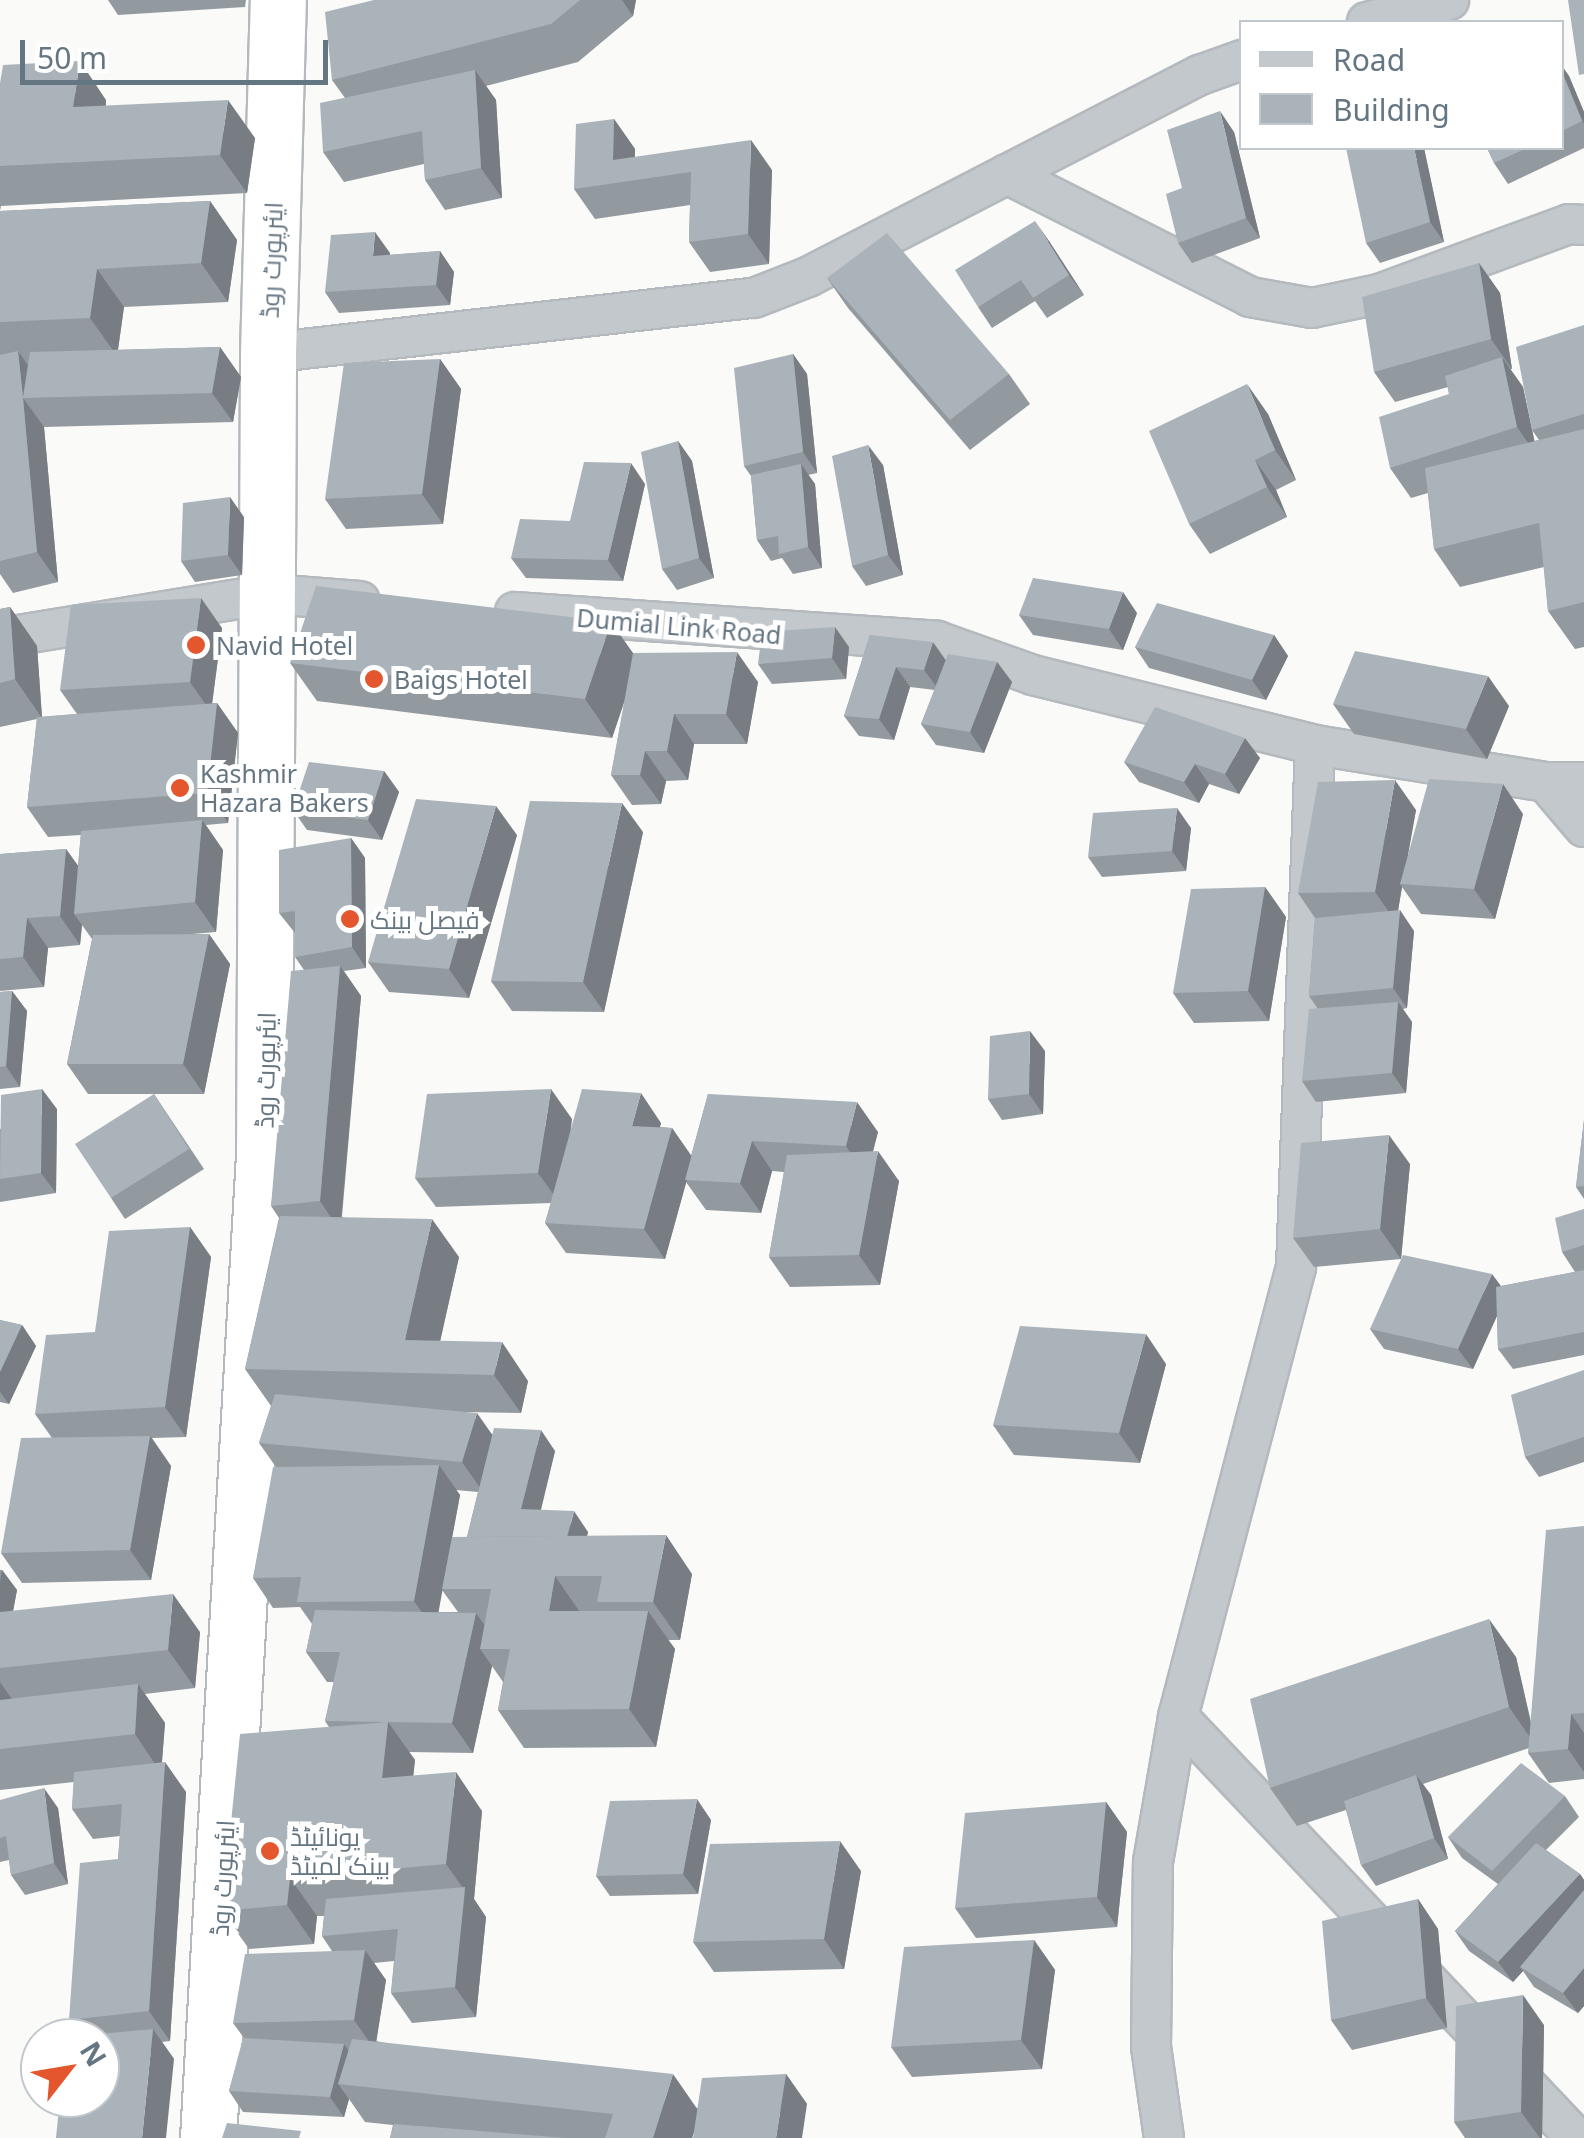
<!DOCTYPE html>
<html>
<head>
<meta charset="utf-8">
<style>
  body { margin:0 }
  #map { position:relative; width:1584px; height:2138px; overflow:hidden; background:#fafaf8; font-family:"Noto Sans",Cairo,sans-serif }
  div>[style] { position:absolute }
  .roads { filter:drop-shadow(2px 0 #b4b9bd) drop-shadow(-2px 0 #b4b9bd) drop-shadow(0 2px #b4b9bd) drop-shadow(0 -2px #b4b9bd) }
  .street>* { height:38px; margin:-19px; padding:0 19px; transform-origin:19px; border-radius:19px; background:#c3c8cc }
  .highway>* { height:55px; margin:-27.5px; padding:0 27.5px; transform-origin:27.5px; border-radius:27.5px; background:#fff }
  .wall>* { inset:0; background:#929a9f }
  .shaded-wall>* { inset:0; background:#777d82 }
  .building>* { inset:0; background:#aab3b9 }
  .dots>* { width:28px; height:28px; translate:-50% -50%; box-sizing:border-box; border:5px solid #fff; border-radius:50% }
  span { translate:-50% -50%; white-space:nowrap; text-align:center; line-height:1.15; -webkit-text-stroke:10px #fff; paint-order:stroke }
  .street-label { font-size:25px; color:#657683 }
  .poi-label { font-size:25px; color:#657683 }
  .left { translate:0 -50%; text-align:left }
  .legend { position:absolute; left:1239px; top:20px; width:325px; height:130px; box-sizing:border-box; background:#fff; border:2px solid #c1c8cd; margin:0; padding:12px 18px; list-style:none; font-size:30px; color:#657683 }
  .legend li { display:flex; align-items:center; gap:20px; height:50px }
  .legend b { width:50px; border:2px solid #c1c8cd }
  .north { position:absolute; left:20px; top:2018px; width:100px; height:100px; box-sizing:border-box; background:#fff; border:2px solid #c1c8cd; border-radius:50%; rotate:59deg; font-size:28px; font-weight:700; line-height:40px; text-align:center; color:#657683 }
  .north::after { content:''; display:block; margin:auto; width:35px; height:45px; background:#e4572e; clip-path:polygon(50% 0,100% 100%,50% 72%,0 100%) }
  .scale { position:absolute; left:20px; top:40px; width:308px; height:45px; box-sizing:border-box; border:5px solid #657683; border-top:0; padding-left:12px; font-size:30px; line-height:35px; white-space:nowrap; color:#657683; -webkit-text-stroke:8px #fff; paint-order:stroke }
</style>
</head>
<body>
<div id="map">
  <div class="roads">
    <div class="street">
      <i style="left:1367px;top:22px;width:85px;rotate:-15deg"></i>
      <i style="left:1007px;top:174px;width:272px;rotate:26.8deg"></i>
      <i style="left:1250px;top:297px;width:63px;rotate:10.1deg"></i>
      <i style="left:1312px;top:308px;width:68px;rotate:-11.8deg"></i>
      <i style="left:1379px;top:294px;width:202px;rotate:-20.2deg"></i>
      <i style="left:1569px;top:224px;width:15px;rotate:4deg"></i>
      <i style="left:268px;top:353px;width:489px;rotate:-6.5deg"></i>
      <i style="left:754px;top:298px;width:58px;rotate:-21.3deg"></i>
      <i style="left:808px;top:277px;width:441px;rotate:-27.3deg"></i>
      <i style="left:1200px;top:75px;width:45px;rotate:-19.7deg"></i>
      <i style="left:515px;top:612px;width:423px;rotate:3.9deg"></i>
      <i style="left:937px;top:641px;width:102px;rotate:19.5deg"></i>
      <i style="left:1033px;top:675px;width:291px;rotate:13.9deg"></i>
      <i style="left:1315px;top:745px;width:234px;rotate:9.1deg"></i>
      <i style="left:1546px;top:782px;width:38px"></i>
      <i style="left:0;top:638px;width:274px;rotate:-9.3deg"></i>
      <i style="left:270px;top:594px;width:90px;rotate:4.4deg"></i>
      <i style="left:1546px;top:782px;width:59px;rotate:49.8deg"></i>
      <i style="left:1178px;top:1717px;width:579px;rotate:46.61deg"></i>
      <i style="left:1164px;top:2138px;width:92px;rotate:-98.1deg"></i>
      <i style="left:1151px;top:2047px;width:185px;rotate:-89.4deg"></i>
      <i style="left:1153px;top:1862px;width:147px;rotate:-80.2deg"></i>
      <i style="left:1178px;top:1717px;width:465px;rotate:-75.3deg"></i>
      <i style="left:1296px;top:1267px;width:522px;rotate:-87.92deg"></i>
    </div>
    <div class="highway">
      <i style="left:208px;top:2138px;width:984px;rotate:-86.74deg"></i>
      <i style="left:264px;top:1156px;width:803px;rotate:-89.71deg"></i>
      <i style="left:268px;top:353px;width:353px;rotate:-88.4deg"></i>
    </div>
  </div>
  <div class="wall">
    <i style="clip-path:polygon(108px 0,246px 0,245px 7px,118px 15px)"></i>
    <i style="clip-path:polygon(374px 0,636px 0,633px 16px,578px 62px,486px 86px,496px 100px,502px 198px,445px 210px,425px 180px,424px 164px,344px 182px,323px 152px,345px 98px,332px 80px)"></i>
    <i style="clip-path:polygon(1562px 66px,1569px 76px,1584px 112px,1584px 148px,1508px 184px,1494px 163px,1487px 148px,1562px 148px)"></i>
    <i style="clip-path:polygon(0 83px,106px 100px,106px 106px,255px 138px,247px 193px,1px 206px,0 211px,210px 201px,237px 240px,228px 302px,124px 307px,118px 350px,220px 347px,241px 377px,233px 422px,44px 427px,58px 582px,13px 593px,0 574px)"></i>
    <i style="clip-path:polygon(614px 119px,635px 149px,635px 157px,772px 170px,769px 264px,710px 272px,689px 242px,690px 205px,595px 219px,574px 189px)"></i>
    <i style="clip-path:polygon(1234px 132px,1260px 238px,1192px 263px,1178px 243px,1182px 188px)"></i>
    <i style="clip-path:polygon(1424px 148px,1444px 242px,1380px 263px,1366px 243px)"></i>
    <i style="clip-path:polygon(1049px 241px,1084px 295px,1047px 318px,1035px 301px,992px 328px,978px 307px)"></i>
    <i style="clip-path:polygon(440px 251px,454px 272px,450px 305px,339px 313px,325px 292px,390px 253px,389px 255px)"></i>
    <i style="clip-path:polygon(1479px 263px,1500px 293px,1512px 369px,1510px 369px,1523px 387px,1534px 441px,1539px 440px,1532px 430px,1584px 325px,1584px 647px,1575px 649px,1548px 611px,1544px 567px,1460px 587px,1434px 549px,1428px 493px,1411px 498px,1390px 468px,1449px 394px,1448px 387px,1395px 402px,1374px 372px)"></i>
    <i style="clip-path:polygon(827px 278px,1009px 374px,1030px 404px,970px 450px,848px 308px)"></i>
    <i style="clip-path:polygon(793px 354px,807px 374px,817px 473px,808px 475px,815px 484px,822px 568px,793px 574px,782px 558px,771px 561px,757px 540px,751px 476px,744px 466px)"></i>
    <i style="clip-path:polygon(440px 359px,461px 389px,443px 524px,346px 529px,325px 499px)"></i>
    <i style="clip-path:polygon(1268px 414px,1296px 480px,1276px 490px,1287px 517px,1210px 554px,1189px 524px)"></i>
    <i style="clip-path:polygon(678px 441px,692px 461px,714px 578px,677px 590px,662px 569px)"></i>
    <i style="clip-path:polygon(883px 465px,903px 575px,866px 586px,852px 566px)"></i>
    <i style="clip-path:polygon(645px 484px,623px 581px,526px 578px,511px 558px,570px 521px)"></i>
    <i style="clip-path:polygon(244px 517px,242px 575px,195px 582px,181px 561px)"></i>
    <i style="clip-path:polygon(10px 607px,37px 646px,42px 717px,77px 714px,60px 690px,222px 628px,212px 703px,217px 703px,238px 733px,228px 823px,206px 825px,223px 850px,216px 932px,192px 934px,209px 934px,230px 964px,204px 1094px,88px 1094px,67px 1064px,92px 939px,82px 925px,80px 945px,48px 948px,44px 987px,0 991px,0 854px,66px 849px,78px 866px,81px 835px,48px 837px,27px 807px,37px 719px,0 727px,0 609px)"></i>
    <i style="clip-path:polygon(1137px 613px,1123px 650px,1033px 635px,1019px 615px)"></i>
    <i style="clip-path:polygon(870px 635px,946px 660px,997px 662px,1012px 682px,984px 753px,936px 745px,921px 724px,935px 690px,910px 687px,894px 740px,859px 736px,844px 716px)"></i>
    <i style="clip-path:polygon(1274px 635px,1288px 656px,1266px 700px,1149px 668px,1135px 647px)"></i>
    <i style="clip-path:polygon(849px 647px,846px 679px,772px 684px,758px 664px)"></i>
    <i style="clip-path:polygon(633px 654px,758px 682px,747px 744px,694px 744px,688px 780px,666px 781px,661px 804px,632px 805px,611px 775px,625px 700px,612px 738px,317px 701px,290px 663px)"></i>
    <i style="clip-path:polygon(1333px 704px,1509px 706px,1487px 759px,1354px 734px)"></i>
    <i style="clip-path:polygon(1260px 758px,1239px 794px,1209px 784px,1199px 803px,1139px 782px,1124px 762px)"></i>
    <i style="clip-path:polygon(384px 771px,399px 792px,382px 840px,307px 830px,293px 810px)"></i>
    <i style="clip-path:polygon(1416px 810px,1407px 857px,1523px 814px,1495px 919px,1421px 914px,1402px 887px,1398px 911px,1414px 931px,1407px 1008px,1403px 1009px,1412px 1022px,1406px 1093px,1316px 1102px,1302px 1081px,1318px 1009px,1309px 996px,1315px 918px,1298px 893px)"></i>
    <i style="clip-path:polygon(1191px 828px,1186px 871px,1102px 877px,1088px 857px)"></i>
    <i style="clip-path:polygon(643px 832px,604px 1012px,512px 1011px,491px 981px)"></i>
    <i style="clip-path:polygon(517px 835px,469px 998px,389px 992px,368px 962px)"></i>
    <i style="clip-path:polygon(evenodd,351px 838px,365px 858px,366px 968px,344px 971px,361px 996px,342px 1217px,459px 1257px,440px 1341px,528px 1381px,521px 1413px,464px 1412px,493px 1435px,555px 1451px,541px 1510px,588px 1532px,587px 1536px,692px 1574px,680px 1640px,668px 1640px,675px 1649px,656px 1747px,524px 1748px,498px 1710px,503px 1682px,492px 1666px,473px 1753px,409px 1752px,415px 1760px,413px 1776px,482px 1811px,474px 1899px,486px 1917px,476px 2017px,412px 2023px,391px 1993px,394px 1961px,374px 1963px,386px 1980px,376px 2041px,697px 2108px,786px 2074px,807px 2104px,694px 2133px,692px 2138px,390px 2138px,393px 2125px,365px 2122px,349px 2099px,344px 2117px,243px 2112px,229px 2091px,244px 2038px,233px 2023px,332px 1951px,322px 1936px,324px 1916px,317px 1916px,314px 1944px,249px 1949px,222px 1911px,329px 1727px,325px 1721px,334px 1682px,327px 1682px,306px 1652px,312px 1624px,300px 1607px,273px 1608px,253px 1578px,276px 1467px,259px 1443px,271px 1406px,245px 1369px,279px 1218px,271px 1206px,304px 970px,295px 957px,295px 933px,279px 913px,351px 838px,456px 1490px,478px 1492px,467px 1537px,452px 1537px,460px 1495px,456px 1490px,351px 838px,442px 1590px,458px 1612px,438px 1612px,442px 1590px)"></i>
    <i style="clip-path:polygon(1265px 887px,1286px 917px,1269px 1021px,1194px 1023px,1173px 993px)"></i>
    <i style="clip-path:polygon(12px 991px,27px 1011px,20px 1087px,0 1089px,0 992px)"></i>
    <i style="clip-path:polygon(1045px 1051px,1043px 1114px,1002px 1120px,988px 1099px)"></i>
    <i style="clip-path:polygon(154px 1094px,204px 1169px,125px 1219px,111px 1198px)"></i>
    <i style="clip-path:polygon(708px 1094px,878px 1132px,873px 1152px,899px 1181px,880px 1285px,790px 1287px,769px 1257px,784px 1172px,772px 1171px,761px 1213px,706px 1210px,686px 1182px,665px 1259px,566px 1253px,545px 1223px,551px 1203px,436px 1207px,415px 1178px,572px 1119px,571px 1129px,661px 1123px,660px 1127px,672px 1128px,691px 1156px)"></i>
    <i style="clip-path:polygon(57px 1109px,56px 1193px,0 1202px,0 1129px)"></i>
    <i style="clip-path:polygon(1584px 1120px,1584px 1199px,1576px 1187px)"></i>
    <i style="clip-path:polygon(1410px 1164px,1401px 1259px,1314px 1267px,1293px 1238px)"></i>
    <i style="clip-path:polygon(1584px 1209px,1584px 1355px,1513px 1369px,1498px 1349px,1497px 1315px,1473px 1369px,1384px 1349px,1370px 1329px,1501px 1286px,1575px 1272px,1562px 1252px)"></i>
    <i style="clip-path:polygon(190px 1227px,211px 1257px,186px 1437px,152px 1438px,171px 1466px,151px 1580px,22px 1583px,1px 1553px,52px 1438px,35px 1414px,95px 1332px)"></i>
    <i style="clip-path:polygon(0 1320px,22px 1325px,36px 1346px,9px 1404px,0 1402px)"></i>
    <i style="clip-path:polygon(1166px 1364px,1140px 1463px,1014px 1455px,993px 1425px)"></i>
    <i style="clip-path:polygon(1584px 1370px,1584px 1462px,1539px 1477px,1525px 1457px)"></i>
    <i style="clip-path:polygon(1584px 1526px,1584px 1779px,1549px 1783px,1528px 1753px,1529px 1748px,1423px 1784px,1431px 1795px,1448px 1859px,1376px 1886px,1361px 1865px,1346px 1810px,1297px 1826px,1270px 1788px,1516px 1657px,1531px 1722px)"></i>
    <i style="clip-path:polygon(0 1570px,2px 1570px,17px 1590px,13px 1611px,200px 1632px,195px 1688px,145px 1694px,165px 1723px,162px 1762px,186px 1792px,170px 2041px,162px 2042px,174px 2059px,80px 2035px,69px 2020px,118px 1859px,120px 1836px,93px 1839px,72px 1809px,74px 1782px,0 1790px)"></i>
    <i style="clip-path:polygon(1565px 1796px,1579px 1817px,1546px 1850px,1580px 1874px,1584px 1880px,1584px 2006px,1578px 2013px,1534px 1987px,1523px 1971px,1513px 1982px,1469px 1951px,1455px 1931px,1498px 1884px,1462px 1858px,1448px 1837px)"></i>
    <i style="clip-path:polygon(0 1800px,58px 1808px,68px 1884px,25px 1895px,11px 1875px,9px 1860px,0 1862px)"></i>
    <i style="clip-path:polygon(1106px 1802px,1127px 1832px,1117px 1927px,976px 1938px,955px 1908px)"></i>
    <i style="clip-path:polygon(711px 1820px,698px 1894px,610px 1896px,596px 1876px)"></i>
    <i style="clip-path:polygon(861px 1871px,844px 1969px,714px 1972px,693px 1942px)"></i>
    <i style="clip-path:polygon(1418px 1899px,1438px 1929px,1447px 2028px,1352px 2050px,1331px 2020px)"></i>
    <i style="clip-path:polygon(1034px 1940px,1055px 1970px,1042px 2069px,912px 2077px,891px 2047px)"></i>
    <i style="clip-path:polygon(1544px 2025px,1542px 2138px,1465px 2138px,1454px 2122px)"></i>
  </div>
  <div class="shaded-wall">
    <i style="clip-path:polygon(622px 0,636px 0,633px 16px)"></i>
    <i style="clip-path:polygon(80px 61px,106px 100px,100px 146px,73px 107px)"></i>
    <i style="clip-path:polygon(1562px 66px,1569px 76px,1584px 112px,1584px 124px,1562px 72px)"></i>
    <i style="clip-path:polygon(475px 70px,496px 100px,502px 198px,481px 168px)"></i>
    <i style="clip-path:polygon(228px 100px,255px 138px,247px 193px,220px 155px)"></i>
    <i style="clip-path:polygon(1220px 111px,1234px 132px,1260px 238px,1246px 218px)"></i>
    <i style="clip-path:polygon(614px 119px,635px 149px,634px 180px,613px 160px)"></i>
    <i style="clip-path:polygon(751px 140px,772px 170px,769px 264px,748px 234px)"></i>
    <i style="clip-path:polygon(1414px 148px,1424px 148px,1444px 242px,1430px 222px)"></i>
    <i style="clip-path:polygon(210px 201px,237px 240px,228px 302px,201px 263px)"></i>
    <i style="clip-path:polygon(1035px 221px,1049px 241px,1084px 295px,1069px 275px)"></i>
    <i style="clip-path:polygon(375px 232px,390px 253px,387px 276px,373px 256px)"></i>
    <i style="clip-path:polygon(440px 251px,454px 272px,450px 305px,436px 285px)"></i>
    <i style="clip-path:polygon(1479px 263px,1500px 293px,1512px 369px,1491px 339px)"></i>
    <i style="clip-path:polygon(97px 269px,124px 307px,117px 356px,90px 318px)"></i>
    <i style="clip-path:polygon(220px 347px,241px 377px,233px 422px,212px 393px)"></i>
    <i style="clip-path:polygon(18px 351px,39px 381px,23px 398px)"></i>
    <i style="clip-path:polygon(793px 354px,807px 374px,817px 473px,803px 452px)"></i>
    <i style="clip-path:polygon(1502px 357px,1523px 387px,1538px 457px,1517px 427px)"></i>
    <i style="clip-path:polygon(440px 359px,461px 389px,443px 524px,422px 494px)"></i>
    <i style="clip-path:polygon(1247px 384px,1268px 414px,1296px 480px,1275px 450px)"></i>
    <i style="clip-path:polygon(23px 398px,44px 427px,58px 582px,37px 552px)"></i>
    <i style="clip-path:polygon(678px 441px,692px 461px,714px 578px,699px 558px)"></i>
    <i style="clip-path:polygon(868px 445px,883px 465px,903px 575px,888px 555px)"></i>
    <i style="clip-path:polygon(1255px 460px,1276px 490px,1287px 517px,1267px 487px)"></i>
    <i style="clip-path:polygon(631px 463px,645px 484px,623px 581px,608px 560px)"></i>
    <i style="clip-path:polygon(801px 464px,815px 484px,822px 568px,808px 547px)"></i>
    <i style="clip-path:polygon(230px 497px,244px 517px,242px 575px,228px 555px)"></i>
    <i style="clip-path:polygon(1123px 592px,1137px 613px,1123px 650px,1109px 629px)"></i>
    <i style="clip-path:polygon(201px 598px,222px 628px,211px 712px,190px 682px)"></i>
    <i style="clip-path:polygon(10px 607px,37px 646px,42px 718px,15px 679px)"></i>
    <i style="clip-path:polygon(611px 622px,638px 660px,612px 738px,585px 699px)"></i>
    <i style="clip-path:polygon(835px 627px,849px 647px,846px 679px,832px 658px)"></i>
    <i style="clip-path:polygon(1274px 635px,1288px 656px,1266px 700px,1252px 680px)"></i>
    <i style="clip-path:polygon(933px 642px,947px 662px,939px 690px,924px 670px)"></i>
    <i style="clip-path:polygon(737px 652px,758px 682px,747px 744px,726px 714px)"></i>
    <i style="clip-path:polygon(997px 662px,1012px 682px,984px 753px,970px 732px)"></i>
    <i style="clip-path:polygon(896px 667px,910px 687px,894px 740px,879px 719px)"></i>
    <i style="clip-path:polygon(1488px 676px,1509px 706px,1487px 759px,1466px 729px)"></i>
    <i style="clip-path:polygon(217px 703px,238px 733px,228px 823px,207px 793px)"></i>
    <i style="clip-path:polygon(674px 714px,694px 744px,688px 780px,667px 751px)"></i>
    <i style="clip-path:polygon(1245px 738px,1260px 758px,1239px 794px,1225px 774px)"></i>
    <i style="clip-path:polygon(645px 751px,666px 781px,661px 804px,640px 775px)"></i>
    <i style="clip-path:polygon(1195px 764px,1209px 784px,1199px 803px,1184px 782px)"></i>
    <i style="clip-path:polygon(384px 771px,399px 792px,382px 840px,368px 820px)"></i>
    <i style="clip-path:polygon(1395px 780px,1416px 810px,1403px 884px,1400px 884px,1402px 887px,1396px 922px,1375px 892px)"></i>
    <i style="clip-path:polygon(1503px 784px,1523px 814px,1495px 919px,1474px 889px)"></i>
    <i style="clip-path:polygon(622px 803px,643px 832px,604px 1012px,583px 982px)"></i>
    <i style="clip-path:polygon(496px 806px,517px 835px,469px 998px,449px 969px)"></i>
    <i style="clip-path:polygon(1177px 808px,1191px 828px,1186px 871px,1172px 851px)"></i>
    <i style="clip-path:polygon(202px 820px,223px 850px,216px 932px,195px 902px)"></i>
    <i style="clip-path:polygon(351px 838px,365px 858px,366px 968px,352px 947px)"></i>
    <i style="clip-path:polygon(66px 849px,87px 878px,74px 914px,82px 925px,80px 945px,60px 916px)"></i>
    <i style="clip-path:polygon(1265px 887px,1286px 917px,1269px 1021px,1248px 991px)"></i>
    <i style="clip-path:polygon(1400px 910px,1414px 931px,1407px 1008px,1393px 988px)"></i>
    <i style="clip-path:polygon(27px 918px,48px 948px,44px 987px,23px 957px)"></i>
    <i style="clip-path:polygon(209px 934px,230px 964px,204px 1094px,183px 1064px)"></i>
    <i style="clip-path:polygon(340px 966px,361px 996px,340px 1231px,320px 1201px)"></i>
    <i style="clip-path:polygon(12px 991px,27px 1011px,20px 1087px,6px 1066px)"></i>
    <i style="clip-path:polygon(1398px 1002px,1412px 1022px,1406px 1093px,1392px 1073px)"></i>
    <i style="clip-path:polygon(1030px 1031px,1045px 1051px,1043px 1114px,1029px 1094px)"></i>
    <i style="clip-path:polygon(42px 1089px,57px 1109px,56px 1193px,41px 1173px)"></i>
    <i style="clip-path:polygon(551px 1089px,572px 1119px,559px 1202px,538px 1173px)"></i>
    <i style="clip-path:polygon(641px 1093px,661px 1123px,652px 1156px,632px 1126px)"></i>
    <i style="clip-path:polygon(857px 1102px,878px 1132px,866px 1176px,846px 1146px)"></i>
    <i style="clip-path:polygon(672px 1128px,693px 1158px,665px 1259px,644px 1229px)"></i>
    <i style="clip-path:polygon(1389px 1135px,1410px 1164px,1401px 1259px,1380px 1229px)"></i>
    <i style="clip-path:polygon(752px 1141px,772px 1171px,761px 1213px,740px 1183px)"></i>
    <i style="clip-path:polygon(878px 1151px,899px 1181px,880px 1285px,859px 1255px)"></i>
    <i style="clip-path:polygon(432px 1219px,459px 1257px,433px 1373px,405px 1340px)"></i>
    <i style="clip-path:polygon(190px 1227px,211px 1257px,186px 1437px,165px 1407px)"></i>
    <i style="clip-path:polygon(1492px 1274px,1507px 1294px,1473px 1369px,1458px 1349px)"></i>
    <i style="clip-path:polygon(22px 1325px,36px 1346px,9px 1404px,0 1392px,0 1372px)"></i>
    <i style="clip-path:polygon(1146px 1334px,1166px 1364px,1140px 1463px,1119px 1433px)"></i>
    <i style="clip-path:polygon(502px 1342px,528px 1381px,521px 1413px,494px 1375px)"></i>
    <i style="clip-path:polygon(477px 1413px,498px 1443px,483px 1492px,462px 1462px)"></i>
    <i style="clip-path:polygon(541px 1430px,555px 1451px,536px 1529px,521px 1509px)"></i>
    <i style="clip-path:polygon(150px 1436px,171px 1466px,151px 1580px,130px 1550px)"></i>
    <i style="clip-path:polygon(439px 1465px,460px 1495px,435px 1631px,414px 1601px)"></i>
    <i style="clip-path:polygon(574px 1511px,588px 1532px,580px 1563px,566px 1543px)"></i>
    <i style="clip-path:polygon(666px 1535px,692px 1574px,680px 1640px,653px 1602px)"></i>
    <i style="clip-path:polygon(2px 1570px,17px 1590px,3px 1665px,0 1661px,0 1582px)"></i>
    <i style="clip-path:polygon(555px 1576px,582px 1615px,549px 1611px)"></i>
    <i style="clip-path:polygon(173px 1594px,200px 1632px,195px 1688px,168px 1650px)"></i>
    <i style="clip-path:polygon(648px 1611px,675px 1649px,656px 1747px,629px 1709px)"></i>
    <i style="clip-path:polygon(476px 1613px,497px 1643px,480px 1649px,492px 1666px,473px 1753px,452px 1723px)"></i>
    <i style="clip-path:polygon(1489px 1619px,1516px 1657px,1536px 1746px,1509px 1707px)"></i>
    <i style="clip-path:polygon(0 1682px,18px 1708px,0 1717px)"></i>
    <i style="clip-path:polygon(138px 1684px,165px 1723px,161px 1773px,135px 1734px)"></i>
    <i style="clip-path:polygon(1571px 1714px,1584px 1733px,1584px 1772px,1568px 1749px)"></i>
    <i style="clip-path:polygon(388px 1722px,415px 1760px,409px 1817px,382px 1778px)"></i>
    <i style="clip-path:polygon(165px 1762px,186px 1792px,170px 2041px,149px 2011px)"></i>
    <i style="clip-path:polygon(456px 1772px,482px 1811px,474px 1899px,486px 1917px,476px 2017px,455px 1987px,465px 1891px,446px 1864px)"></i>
    <i style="clip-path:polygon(1416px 1775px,1431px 1795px,1448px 1859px,1434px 1838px)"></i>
    <i style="clip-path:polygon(44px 1788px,58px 1808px,68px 1884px,54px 1863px)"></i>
    <i style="clip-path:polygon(697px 1799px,711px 1820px,698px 1894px,683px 1874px)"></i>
    <i style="clip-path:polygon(1106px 1802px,1127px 1832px,1117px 1927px,1097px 1897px)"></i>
    <i style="clip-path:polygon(840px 1841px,861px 1871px,844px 1969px,824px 1939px)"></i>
    <i style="clip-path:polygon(1580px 1874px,1584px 1880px,1584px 1905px,1520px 1967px,1523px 1971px,1513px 1982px,1498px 1962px)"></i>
    <i style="clip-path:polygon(290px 1878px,317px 1916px,314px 1944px,287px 1905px)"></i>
    <i style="clip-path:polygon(1418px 1899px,1438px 1929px,1447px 2028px,1426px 1998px)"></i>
    <i style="clip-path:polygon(1034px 1940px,1055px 1970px,1042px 2069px,1021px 2040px)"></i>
    <i style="clip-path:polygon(365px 1950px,386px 1980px,375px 2050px,354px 2020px)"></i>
    <i style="clip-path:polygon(1584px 1968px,1584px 2006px,1578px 2013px,1563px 1993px)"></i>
    <i style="clip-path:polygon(1523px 1995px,1544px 2025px,1542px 2138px,1540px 2138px,1521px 2112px)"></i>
    <i style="clip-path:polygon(153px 2029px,174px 2059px,166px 2138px,142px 2138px)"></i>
    <i style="clip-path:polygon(344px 2044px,358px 2064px,338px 2084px,349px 2099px,344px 2117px,330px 2097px)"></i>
    <i style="clip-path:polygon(673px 2074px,700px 2113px,692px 2138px,653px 2138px)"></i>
    <i style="clip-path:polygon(786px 2074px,807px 2104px,802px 2138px,776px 2138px)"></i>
  </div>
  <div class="building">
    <i style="clip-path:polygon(374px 0,580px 0,551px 24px,332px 80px,325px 12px)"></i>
    <i style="clip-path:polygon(1568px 0,1584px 0,1584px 74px,1579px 75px)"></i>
    <i style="clip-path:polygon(80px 61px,73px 107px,228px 100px,220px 155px,0 166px,0 83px,3px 65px)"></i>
    <i style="clip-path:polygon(475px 70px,481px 168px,425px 180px,422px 131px,323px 152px,320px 103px)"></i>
    <i style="clip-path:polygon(1562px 72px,1582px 121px,1562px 131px)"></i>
    <i style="clip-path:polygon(1220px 111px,1246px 218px,1178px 243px,1166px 194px,1182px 188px,1167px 130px)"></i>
    <i style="clip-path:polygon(614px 119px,613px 160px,751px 140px,748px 234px,689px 242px,691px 172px,574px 189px,576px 124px)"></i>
    <i style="clip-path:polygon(1346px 148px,1414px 148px,1430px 222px,1366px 243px)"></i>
    <i style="clip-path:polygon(1487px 148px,1527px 148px,1494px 163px)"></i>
    <i style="clip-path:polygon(210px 201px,201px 263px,97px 269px,90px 318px,0 322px,0 211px)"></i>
    <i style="clip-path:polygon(1035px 221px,1069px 275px,1033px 298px,1021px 280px,978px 307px,955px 270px)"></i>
    <i style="clip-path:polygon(375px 232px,373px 256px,440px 251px,436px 285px,325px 292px,331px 235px)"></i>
    <i style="clip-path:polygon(887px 233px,1009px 374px,950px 420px,827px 278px)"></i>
    <i style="clip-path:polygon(1479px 263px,1491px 339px,1374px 372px,1362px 297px)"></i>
    <i style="clip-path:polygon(1584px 325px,1584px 414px,1532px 430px,1516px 347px)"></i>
    <i style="clip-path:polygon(220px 347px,212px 393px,23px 398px,37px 552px,0 561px,0 355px,18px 351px,23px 397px,30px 352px)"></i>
    <i style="clip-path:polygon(793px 354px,803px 452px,744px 466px,734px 368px)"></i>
    <i style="clip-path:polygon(1502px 357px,1517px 427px,1390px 468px,1379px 417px,1449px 394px,1445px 376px)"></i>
    <i style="clip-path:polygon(440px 359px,422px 494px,325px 499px,344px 363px)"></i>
    <i style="clip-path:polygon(1247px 384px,1275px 450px,1255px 460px,1267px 487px,1189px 524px,1149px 431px)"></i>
    <i style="clip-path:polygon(1584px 429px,1584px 602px,1548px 611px,1539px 523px,1434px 549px,1425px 468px)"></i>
    <i style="clip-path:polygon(678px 441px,699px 558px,662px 569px,641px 452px)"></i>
    <i style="clip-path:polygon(868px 445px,888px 555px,852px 566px,832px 456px)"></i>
    <i style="clip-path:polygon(584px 462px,631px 463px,608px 560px,511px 558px,520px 519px,570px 521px)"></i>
    <i style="clip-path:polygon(801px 464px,808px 547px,779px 554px,778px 536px,757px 540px,751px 475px)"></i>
    <i style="clip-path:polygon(230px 497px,228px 555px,181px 561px,183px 503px)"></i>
    <i style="clip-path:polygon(1033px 578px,1123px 592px,1109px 629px,1019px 615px)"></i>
    <i style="clip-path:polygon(316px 586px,611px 622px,585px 699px,290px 663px)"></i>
    <i style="clip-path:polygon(201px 598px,190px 682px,60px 690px,71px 605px)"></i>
    <i style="clip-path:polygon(1157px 603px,1274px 635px,1252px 680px,1135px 647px)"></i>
    <i style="clip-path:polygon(10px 607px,15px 679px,0 683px,0 609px)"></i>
    <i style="clip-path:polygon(835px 627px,832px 658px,758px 664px,762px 632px)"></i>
    <i style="clip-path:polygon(870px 635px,933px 642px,924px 670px,896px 667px,879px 719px,844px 716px)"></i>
    <i style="clip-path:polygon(1355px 651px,1488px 676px,1466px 729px,1333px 704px)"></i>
    <i style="clip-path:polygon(737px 652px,726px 714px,674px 714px,667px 751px,645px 751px,640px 775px,611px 775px,633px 653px)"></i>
    <i style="clip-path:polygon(948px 654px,997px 662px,970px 732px,921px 724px)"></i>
    <i style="clip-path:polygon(217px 703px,207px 793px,27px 807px,37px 717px)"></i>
    <i style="clip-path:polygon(1155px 707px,1245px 738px,1225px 774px,1195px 764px,1184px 782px,1124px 762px)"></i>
    <i style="clip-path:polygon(309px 762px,384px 771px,368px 820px,293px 810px)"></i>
    <i style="clip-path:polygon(1429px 779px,1503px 784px,1474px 889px,1400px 884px)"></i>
    <i style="clip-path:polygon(1395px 780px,1375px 892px,1298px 893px,1318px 782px)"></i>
    <i style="clip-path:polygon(416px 799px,496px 806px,449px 969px,368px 962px)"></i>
    <i style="clip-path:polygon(530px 801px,622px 803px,583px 982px,491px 981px)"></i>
    <i style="clip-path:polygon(1177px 808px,1172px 851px,1088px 857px,1093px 813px)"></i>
    <i style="clip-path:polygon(202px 820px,195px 902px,74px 914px,81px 831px)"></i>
    <i style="clip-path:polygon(351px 838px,352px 947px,295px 957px,295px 911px,279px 913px,279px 850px)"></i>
    <i style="clip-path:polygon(66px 849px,60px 916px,27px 918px,23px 957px,0 959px,0 854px)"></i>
    <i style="clip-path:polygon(1265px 887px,1248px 991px,1173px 993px,1191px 889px)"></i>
    <i style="clip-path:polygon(1400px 910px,1393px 988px,1309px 996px,1315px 918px)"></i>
    <i style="clip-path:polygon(209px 934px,183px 1064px,67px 1064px,93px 935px)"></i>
    <i style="clip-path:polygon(340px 966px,320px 1201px,271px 1206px,291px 971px)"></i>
    <i style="clip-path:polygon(12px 991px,6px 1066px,0 1067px,0 992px)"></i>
    <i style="clip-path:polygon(1398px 1002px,1392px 1073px,1302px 1081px,1309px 1009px)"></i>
    <i style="clip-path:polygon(1030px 1031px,1029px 1094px,988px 1099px,990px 1036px)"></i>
    <i style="clip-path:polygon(42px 1089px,41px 1173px,0 1179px,1px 1095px)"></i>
    <i style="clip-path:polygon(551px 1089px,538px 1173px,415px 1178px,427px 1094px)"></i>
    <i style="clip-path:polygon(582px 1089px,641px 1093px,632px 1126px,672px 1128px,644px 1229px,545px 1223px)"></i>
    <i style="clip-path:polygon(154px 1094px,189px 1149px,111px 1198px,75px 1144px)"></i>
    <i style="clip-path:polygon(708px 1094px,857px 1102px,846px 1146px,752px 1141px,740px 1183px,685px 1180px)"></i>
    <i style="clip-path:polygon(1584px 1120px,1584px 1186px,1576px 1187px)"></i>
    <i style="clip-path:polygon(1389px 1135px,1380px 1229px,1293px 1238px,1301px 1143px)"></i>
    <i style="clip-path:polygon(878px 1151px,859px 1255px,769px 1257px,787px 1155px)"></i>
    <i style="clip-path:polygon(1584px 1209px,1584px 1245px,1562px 1252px,1555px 1218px)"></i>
    <i style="clip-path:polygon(280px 1216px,432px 1219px,405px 1340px,502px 1342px,494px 1375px,245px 1369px)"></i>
    <i style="clip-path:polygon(190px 1227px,165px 1407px,35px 1414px,46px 1335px,95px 1332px,109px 1231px)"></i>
    <i style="clip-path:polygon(1403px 1255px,1492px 1274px,1458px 1349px,1370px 1329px)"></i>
    <i style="clip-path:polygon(1584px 1270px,1584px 1332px,1498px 1349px,1496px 1287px)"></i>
    <i style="clip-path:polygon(0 1320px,22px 1325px,0 1372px)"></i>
    <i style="clip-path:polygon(1020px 1326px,1146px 1334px,1119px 1433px,993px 1425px)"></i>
    <i style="clip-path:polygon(1584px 1370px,1584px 1437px,1525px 1457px,1511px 1395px)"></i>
    <i style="clip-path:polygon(275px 1394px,477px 1413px,462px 1462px,259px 1443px)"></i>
    <i style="clip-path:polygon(494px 1428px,541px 1430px,521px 1509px,574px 1511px,567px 1536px,467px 1537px)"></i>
    <i style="clip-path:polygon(150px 1436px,130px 1550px,1px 1553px,21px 1438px)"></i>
    <i style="clip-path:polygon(439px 1465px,414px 1601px,297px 1602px,301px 1577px,253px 1578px,273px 1467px)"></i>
    <i style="clip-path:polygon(1584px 1526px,1584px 1713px,1571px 1714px,1568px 1749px,1528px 1753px,1546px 1530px)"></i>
    <i style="clip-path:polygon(666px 1535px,653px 1602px,597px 1602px,602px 1576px,555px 1576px,549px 1611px,648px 1611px,629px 1709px,498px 1710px,510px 1649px,480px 1649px,491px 1589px,442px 1589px,452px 1537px)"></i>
    <i style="clip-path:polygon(173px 1594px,168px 1650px,0 1668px,0 1612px)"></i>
    <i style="clip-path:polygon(315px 1610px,476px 1613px,452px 1723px,325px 1721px,340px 1652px,306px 1652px)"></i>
    <i style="clip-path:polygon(1489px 1619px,1509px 1707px,1270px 1788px,1250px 1699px)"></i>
    <i style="clip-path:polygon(138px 1684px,135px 1734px,0 1749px,0 1700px)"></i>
    <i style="clip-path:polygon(388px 1722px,382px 1778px,456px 1772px,446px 1864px,290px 1878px,287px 1905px,222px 1911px,240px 1734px)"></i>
    <i style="clip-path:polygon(165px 1762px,149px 2011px,69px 2020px,80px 1863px,118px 1859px,122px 1804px,72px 1809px,74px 1772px)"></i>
    <i style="clip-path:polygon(1521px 1763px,1565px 1796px,1492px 1871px,1448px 1837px)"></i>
    <i style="clip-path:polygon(1416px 1775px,1434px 1838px,1361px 1865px,1344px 1801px)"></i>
    <i style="clip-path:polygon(44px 1788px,54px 1863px,11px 1875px,6px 1836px,0 1838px,0 1800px)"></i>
    <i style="clip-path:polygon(697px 1799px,683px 1874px,596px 1876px,610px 1801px)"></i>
    <i style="clip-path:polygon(1106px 1802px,1097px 1897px,955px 1908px,965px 1813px)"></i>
    <i style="clip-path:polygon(840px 1841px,824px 1939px,693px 1942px,710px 1844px)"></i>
    <i style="clip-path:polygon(1536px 1843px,1580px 1874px,1498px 1962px,1455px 1931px)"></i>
    <i style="clip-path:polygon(465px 1887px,455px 1987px,391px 1993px,398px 1929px,322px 1936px,326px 1899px)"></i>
    <i style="clip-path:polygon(1584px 1890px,1584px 1968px,1563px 1993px,1520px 1967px)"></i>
    <i style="clip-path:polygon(1418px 1899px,1426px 1998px,1331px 2020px,1322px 1921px)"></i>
    <i style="clip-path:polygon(1034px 1940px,1021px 2040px,891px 2047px,904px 1947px)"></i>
    <i style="clip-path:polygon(365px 1950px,354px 2020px,233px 2023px,245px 1954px)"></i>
    <i style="clip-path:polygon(1523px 1995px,1521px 2112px,1454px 2122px,1456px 2006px)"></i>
    <i style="clip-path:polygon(153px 2029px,142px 2138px,56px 2138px,60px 2098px,100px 2098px,100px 2038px,66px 2038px,67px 2037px)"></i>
    <i style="clip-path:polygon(243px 2038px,344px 2044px,330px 2097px,229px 2091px)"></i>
    <i style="clip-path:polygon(352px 2039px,673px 2074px,653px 2138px,605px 2138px,613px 2114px,338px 2084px)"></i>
    <i style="clip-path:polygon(786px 2074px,776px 2138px,693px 2138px,702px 2078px)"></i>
    <i style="clip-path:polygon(227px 2123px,301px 2131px,299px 2138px,222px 2138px)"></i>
    <i style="clip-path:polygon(394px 2124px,566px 2138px,390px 2138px)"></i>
  </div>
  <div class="dots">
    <i style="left:196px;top:645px;background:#e4572e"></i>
    <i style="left:374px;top:679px;background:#e4572e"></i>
    <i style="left:180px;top:788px;background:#e4572e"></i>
    <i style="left:350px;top:919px;background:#e4572e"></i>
    <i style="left:270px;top:1851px;background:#e4572e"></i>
  </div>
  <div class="street-label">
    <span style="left:271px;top:260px;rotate:-88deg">ایئرپورٹ روڈ</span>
    <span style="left:679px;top:626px;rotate:5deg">Dumial Link Road</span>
    <span style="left:265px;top:1070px;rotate:-89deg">ایئرپورٹ روڈ</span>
    <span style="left:222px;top:1878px;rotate:-87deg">ایئرپورٹ روڈ</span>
  </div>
  <div class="poi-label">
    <span class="left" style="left:216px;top:645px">Navid Hotel</span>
    <span class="left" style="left:394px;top:679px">Baigs Hotel</span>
    <span class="left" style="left:200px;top:788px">Kashmir<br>Hazara Bakers</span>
    <span class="left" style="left:370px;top:919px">فیصل بینک</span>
    <span class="left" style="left:290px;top:1851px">یونائیٹڈ<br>بینک لمیٹڈ</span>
  </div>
  <ul class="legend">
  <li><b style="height:12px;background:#c3c8cc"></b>Road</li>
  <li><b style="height:28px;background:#aab3b9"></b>Building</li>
  </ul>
  <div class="north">N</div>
  <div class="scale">50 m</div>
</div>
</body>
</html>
